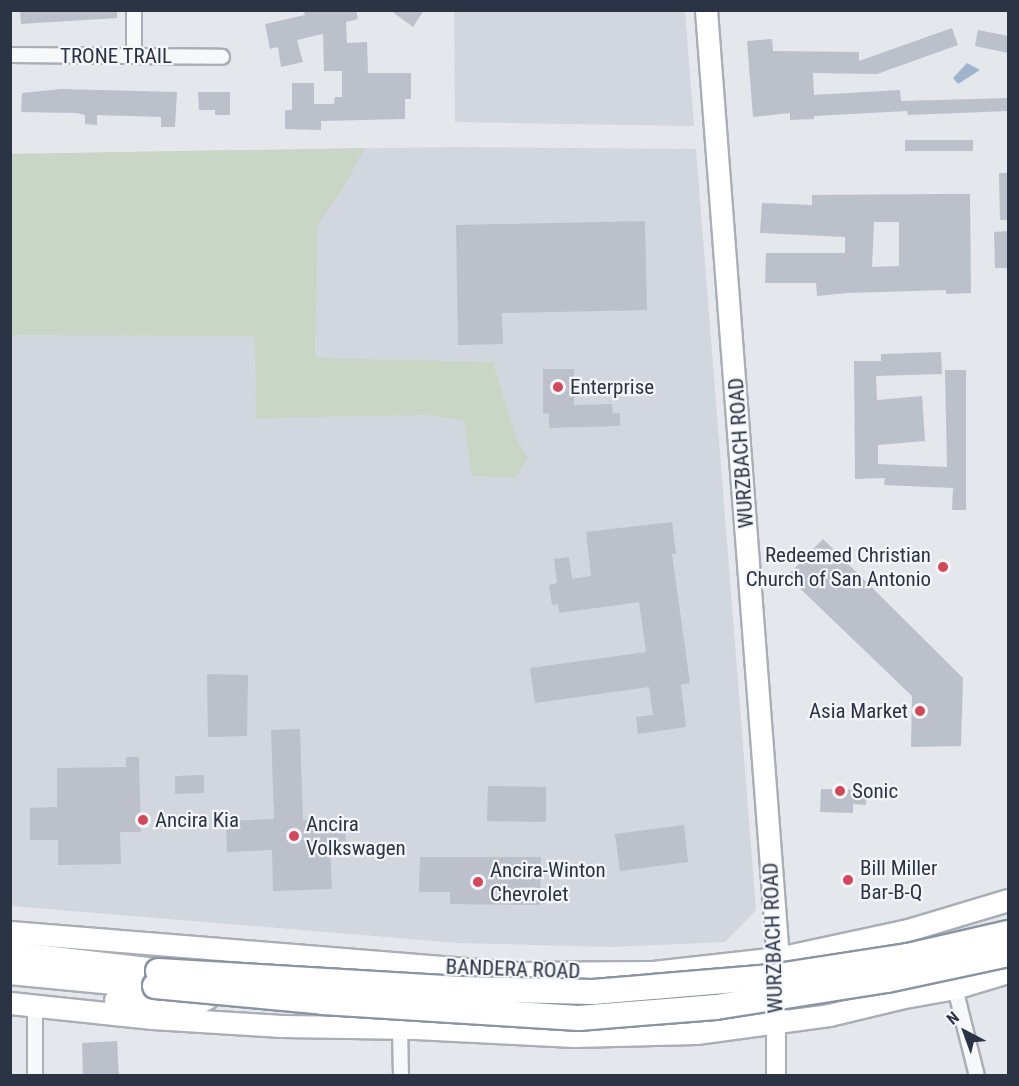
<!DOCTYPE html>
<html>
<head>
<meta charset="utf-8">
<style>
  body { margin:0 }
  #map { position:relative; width:1019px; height:1086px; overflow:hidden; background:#e4e7ec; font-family:"Roboto Condensed",sans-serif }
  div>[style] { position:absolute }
  .built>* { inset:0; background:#d2d6de }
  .green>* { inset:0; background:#c9d6c5 }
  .water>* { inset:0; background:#9fb4cc }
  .building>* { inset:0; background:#bbc0ca }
  .roads { filter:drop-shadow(2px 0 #a9aeb7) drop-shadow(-2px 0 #a9aeb7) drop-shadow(0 2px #a9aeb7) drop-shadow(0 -2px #a9aeb7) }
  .street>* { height:14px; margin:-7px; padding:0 7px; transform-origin:7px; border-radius:7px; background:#f7f8fa }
  .secondary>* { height:18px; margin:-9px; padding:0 9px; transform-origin:9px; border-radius:9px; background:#fff }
  .primary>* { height:21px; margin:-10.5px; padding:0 10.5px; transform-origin:10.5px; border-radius:10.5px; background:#fff }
  .highway>* { height:24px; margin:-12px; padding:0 12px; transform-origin:12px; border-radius:12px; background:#fff }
  .bridges { filter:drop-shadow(2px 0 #8b94a3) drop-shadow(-2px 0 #8b94a3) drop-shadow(0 2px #8b94a3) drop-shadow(0 -2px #8b94a3) }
  .highway-bridge>* { height:24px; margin:-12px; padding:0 12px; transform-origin:12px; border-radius:12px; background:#fff }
  .dots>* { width:16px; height:16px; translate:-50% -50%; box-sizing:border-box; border:3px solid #f4f6f9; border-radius:50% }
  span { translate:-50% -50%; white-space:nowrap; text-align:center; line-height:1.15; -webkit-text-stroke:4.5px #f4f6f9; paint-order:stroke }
  .street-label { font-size:21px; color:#2b3445 }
  .poi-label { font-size:21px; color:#2b3445 }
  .left { translate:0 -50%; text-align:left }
  .right { translate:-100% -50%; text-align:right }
  .frame { position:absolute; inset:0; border:12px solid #2b3445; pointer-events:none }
  .north { position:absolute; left:935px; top:1002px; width:60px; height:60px; -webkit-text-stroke:4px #f4f6f9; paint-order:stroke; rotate:319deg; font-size:16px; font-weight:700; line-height:24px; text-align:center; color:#2b3445 }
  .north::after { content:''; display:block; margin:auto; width:21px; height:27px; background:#2b3445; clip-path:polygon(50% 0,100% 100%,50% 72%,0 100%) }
</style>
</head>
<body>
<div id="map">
  <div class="built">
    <i style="clip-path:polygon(454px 11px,685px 11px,694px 126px,455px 122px)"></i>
    <i style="clip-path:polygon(454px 147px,696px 149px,756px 910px,725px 942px,611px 947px,458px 943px,11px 906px,10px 154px)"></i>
  </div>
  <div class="green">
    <i style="clip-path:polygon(365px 148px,344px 186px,318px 224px,315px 350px,317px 358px,493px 362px,516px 438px,528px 458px,515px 478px,472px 476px,464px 420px,427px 415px,256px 418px,255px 336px,11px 335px,11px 154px)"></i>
  </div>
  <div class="water">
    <i style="clip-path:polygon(967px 63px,980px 70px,958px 84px,953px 78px)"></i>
  </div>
  <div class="building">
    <i style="clip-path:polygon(20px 10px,117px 10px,117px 18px,21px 24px)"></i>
    <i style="clip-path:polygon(303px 10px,356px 10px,358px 19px,346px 22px,347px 43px,367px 42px,368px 73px,411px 73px,411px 99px,405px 99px,405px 119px,321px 121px,321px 130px,285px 129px,285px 110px,292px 110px,292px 83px,314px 83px,314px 104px,334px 104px,335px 97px,342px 97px,342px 71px,324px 71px,323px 34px,297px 40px,303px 62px,281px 67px,278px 47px,270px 49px,265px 24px,305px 15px)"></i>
    <i style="clip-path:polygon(390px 10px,424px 10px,413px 27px)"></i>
    <i style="clip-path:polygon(952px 28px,958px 45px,877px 74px,813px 73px,814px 95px,900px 90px,901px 101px,1008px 98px,1008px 111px,908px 115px,907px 111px,814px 116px,814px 119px,790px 120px,790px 113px,753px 117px,747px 41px,772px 39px,773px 51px,859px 52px,859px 61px)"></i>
    <i style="clip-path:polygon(978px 30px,1008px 36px,1008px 53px,975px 46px)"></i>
    <i style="clip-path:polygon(61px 89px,177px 92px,175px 127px,161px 127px,161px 117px,97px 115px,97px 125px,85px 124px,85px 115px,76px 113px,21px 112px,22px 93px)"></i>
    <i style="clip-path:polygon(198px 92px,230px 92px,230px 115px,215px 115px,215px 110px,199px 110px)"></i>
    <i style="clip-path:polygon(905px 140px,973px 140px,973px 151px,905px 151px)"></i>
    <i style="clip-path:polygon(999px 173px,1008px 173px,1008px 220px,1000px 220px)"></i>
    <i style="clip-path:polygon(evenodd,945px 194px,970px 194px,971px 293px,946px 294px,946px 290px,847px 293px,817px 296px,816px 283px,765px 283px,766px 253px,845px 253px,845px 237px,760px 233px,762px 203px,812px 205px,812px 195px,945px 194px,874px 222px,899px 222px,899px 266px,872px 267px,874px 222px)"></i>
    <i style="clip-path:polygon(645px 221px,647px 310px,502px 313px,503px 344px,458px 345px,456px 225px)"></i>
    <i style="clip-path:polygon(1008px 231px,1008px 268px,995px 268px,994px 232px)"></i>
    <i style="clip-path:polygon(941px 352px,942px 374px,876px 376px,877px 400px,922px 396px,925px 441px,878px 445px,878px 464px,947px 467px,945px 370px,966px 370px,966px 510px,952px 510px,953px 488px,884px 485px,885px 478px,855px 479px,854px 361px,881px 361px,881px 354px)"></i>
    <i style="clip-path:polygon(543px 369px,574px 369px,574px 405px,612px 404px,613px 413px,620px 413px,620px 426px,549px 428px,549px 413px,543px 414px)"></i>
    <i style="clip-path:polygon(672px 522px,676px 554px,672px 554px,690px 683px,681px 685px,686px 727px,638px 734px,636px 717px,653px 715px,649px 687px,535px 703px,530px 668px,646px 652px,639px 602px,559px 613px,558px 604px,552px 605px,549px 585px,557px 583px,554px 559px,569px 557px,572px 579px,591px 576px,586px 532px)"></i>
    <i style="clip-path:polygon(823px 539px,963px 678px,961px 746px,911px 747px,912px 696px,787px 576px)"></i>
    <i style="clip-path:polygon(207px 674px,248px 675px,247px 736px,208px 737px)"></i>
    <i style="clip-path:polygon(300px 729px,303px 820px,345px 819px,346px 850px,330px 850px,332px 889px,273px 891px,272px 850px,227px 852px,226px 821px,274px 819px,271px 730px)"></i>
    <i style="clip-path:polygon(126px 757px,139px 757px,141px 832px,120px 832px,121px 864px,58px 865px,58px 840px,30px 840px,30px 808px,57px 807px,57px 768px,126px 767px)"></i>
    <i style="clip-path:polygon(204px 775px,204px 793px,175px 794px,175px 776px)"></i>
    <i style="clip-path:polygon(488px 786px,546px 787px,546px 822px,487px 821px)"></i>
    <i style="clip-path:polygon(821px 789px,867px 790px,866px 805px,853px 804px,853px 813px,820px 812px)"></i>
    <i style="clip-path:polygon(684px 825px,688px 862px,620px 871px,615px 834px)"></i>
    <i style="clip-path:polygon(420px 857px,541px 857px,540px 905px,450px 904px,450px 892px,419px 892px)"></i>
    <i style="clip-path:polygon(117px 1041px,119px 1076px,83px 1076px,82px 1043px)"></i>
  </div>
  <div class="roads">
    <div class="street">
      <i style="left:10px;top:55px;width:212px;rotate:0.5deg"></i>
      <i style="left:134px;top:56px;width:46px;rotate:-90deg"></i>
      <i style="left:955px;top:988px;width:91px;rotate:76deg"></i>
      <i style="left:400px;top:1028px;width:48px;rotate:88.8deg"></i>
      <i style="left:35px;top:1076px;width:71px;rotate:-90deg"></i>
    </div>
    <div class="secondary">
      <i style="left:776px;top:1076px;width:55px;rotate:-90deg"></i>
    </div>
    <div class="primary">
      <i style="left:706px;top:10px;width:951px;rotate:85.66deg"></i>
      <i style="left:778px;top:958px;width:63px;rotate:91.8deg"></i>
      <i style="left:10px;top:932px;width:508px;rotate:4.63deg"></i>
      <i style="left:516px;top:973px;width:137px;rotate:-0.4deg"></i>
      <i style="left:653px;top:972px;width:126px;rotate:-6.4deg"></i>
      <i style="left:778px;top:958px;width:133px;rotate:-12.2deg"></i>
      <i style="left:908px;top:930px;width:104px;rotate:-16.7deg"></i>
      <i style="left:115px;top:1000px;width:83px;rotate:2.1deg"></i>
      <i style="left:198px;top:1003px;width:10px;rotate:-29deg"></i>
      <i style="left:207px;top:998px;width:19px;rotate:-74deg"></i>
      <i style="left:10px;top:1003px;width:143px;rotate:6deg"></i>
      <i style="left:152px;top:1018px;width:130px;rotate:3.5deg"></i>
      <i style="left:282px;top:1026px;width:133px;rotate:0.9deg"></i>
      <i style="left:415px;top:1028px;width:159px;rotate:2.9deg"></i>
      <i style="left:574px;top:1036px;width:122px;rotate:-1.4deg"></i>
      <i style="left:696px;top:1033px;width:134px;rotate:-7.7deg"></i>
      <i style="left:829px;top:1015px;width:77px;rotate:-13.5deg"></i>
      <i style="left:904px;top:997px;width:52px;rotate:-10deg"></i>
      <i style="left:955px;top:988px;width:55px;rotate:-16.8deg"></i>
    </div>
    <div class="highway">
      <i style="left:10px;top:954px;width:147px;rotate:6.6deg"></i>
      <i style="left:10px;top:972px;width:125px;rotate:5.5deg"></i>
    </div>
  </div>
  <div class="bridges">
    <div class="highway-bridge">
      <i style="left:158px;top:971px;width:303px;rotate:3.4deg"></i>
      <i style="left:460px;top:989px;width:133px;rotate:1.3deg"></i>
      <i style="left:593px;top:992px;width:179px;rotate:-4.8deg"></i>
      <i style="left:771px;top:977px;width:139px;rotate:-8.7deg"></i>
      <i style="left:908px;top:956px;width:103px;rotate:-13deg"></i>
      <i style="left:155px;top:986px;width:169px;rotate:5.4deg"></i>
      <i style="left:323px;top:1002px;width:256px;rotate:3.6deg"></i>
      <i style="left:579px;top:1018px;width:137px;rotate:-4.6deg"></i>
      <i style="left:716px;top:1007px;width:173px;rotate:-9deg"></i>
      <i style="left:887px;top:980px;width:124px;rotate:-12.1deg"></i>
    </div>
  </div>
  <div class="dots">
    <i style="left:558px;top:387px;background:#d1495b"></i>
    <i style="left:943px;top:567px;background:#d1495b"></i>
    <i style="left:920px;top:711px;background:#d1495b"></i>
    <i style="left:840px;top:791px;background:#d1495b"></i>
    <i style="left:143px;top:820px;background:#d1495b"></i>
    <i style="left:294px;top:836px;background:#d1495b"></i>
    <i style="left:848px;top:880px;background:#d1495b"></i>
    <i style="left:478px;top:882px;background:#d1495b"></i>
  </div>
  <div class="street-label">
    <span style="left:116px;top:56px">TRONE TRAIL</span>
    <span style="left:741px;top:453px;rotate:-94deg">WURZBACH ROAD</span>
    <span style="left:773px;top:938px;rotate:-92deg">WURZBACH ROAD</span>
    <span style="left:513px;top:969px;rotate:2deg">BANDERA ROAD</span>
  </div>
  <div class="poi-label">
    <span class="left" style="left:570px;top:387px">Enterprise</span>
    <span class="right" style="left:931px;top:567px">Redeemed Christian<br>Church of San Antonio</span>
    <span class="right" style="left:908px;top:711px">Asia Market</span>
    <span class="left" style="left:852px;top:791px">Sonic</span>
    <span class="left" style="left:155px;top:820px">Ancira Kia</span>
    <span class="left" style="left:306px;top:836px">Ancira<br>Volkswagen</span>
    <span class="left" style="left:860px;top:880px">Bill Miller<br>Bar-B-Q</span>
    <span class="left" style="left:490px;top:882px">Ancira-Winton<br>Chevrolet</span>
  </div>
  <div class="frame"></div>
  <div class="north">N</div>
</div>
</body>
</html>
